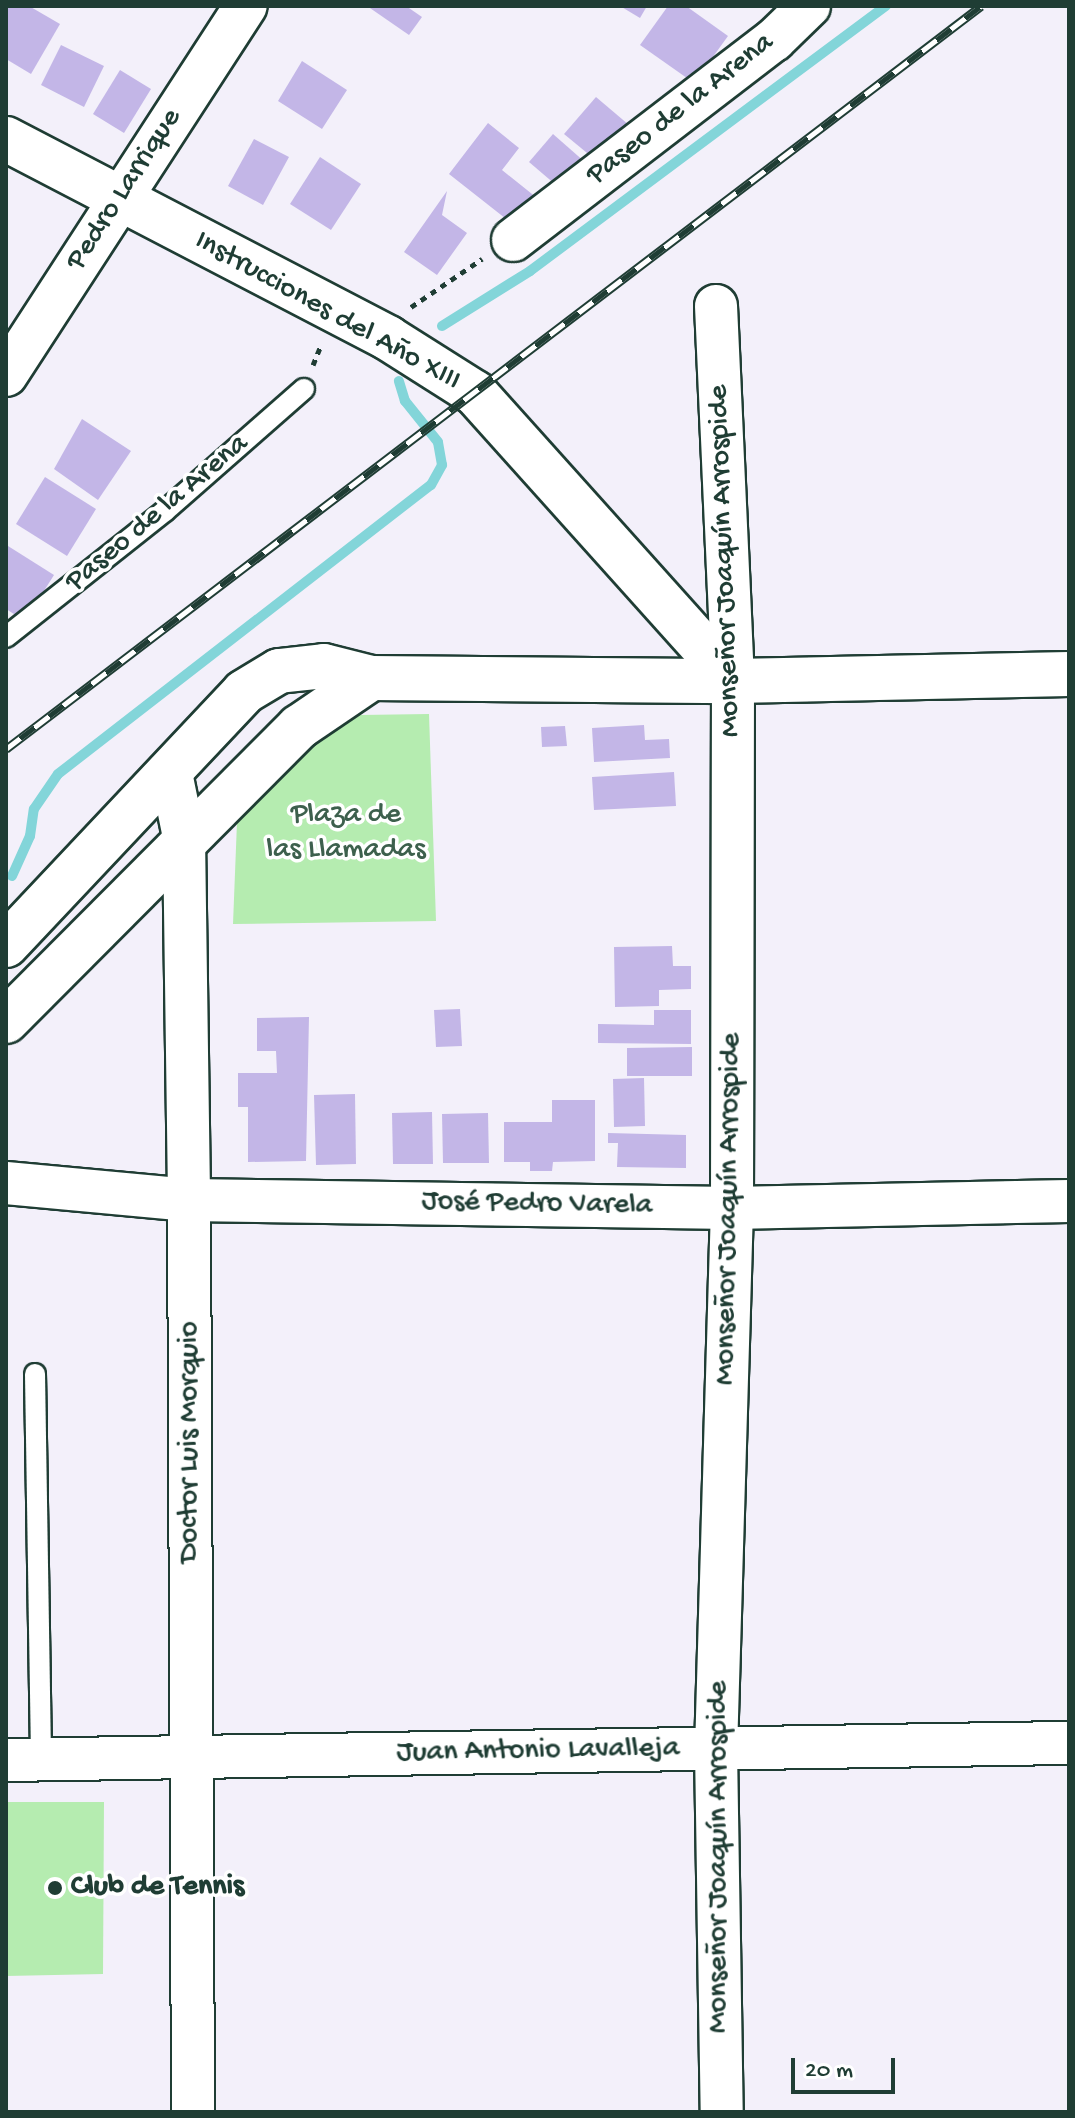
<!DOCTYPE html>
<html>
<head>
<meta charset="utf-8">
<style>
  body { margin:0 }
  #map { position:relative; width:1075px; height:2118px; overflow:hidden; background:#f3f0fa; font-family:"Gochi Hand",sans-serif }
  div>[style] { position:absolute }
  .green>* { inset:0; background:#b5ecb0 }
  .stream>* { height:10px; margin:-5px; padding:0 5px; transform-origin:5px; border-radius:5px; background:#83d5d9 }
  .building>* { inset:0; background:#c3b6e7 }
  .path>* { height:5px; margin-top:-2.5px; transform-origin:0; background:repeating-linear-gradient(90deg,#1f3d34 0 6px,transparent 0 12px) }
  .roads { filter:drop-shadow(2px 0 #1f3d34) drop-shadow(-2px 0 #1f3d34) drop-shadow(0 2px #1f3d34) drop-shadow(0 -2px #1f3d34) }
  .service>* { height:20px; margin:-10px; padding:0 10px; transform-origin:10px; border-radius:10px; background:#fff }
  .minor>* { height:42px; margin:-21px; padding:0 21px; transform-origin:21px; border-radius:21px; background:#fff }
  .tertiary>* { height:44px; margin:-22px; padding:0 22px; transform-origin:22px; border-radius:22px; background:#fff }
  .rail>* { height:9px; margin-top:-4.5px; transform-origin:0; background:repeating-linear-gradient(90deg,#fff 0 18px,#1f3d34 0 36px); box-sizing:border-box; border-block:2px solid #1f3d34 }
  .dots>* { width:22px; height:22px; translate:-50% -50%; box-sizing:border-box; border:4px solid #fff; border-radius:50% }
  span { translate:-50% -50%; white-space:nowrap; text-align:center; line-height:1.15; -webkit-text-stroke:7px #fff; paint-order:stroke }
  .street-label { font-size:30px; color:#1f3d34 }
  .park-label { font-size:30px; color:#3d604d }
  .poi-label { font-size:30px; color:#1f3d34; font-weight:700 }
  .left { translate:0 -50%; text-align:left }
  .frame { position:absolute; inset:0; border:8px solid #1f3d34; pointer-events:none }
  .scale { position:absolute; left:791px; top:2058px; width:104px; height:36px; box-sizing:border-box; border:4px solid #1f3d34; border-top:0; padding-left:10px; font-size:24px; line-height:28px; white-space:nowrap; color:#1f3d34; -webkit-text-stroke:6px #fff; paint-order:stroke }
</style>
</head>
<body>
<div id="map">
  <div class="green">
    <i style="clip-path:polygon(429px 714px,436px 921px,233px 924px,237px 822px,320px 737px,360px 715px)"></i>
    <i style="clip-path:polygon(6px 1802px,104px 1802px,103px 1974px,6px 1976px)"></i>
  </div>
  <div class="stream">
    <i style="left:442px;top:326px;width:104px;rotate:-32deg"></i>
    <i style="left:530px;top:271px;width:444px;rotate:-36.7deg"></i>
    <i style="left:12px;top:876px;width:44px;rotate:-65.8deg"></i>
    <i style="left:30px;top:836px;width:27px;rotate:-82deg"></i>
    <i style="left:34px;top:809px;width:42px;rotate:-55.6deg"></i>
    <i style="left:58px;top:774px;width:472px;rotate:-37.8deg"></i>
    <i style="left:431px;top:485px;width:23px;rotate:-61deg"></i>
    <i style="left:442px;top:465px;width:23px;rotate:-100deg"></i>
    <i style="left:438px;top:442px;width:53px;rotate:-128.8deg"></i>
    <i style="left:405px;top:401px;width:21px;rotate:-107deg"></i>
  </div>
  <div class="building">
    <i style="clip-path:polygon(6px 6px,29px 6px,60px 24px,31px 74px,6px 59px)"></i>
    <i style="clip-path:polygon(367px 6px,406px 6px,422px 17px,409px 35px)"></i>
    <i style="clip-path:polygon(620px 6px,647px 6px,640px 18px)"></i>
    <i style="clip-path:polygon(668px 6px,686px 6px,728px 36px,694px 83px,640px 45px)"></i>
    <i style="clip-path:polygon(61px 45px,104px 66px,84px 107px,41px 85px)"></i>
    <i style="clip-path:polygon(302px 61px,347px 90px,322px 129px,278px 101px)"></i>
    <i style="clip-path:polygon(120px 70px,151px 89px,124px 133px,93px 114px)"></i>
    <i style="clip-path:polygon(596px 97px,629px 125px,598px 162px,564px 134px)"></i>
    <i style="clip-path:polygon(488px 123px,519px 148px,502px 170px,542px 202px,520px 230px,449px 174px)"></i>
    <i style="clip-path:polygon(553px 134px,586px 163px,563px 191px,529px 162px)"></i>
    <i style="clip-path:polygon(254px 139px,289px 157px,263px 205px,228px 186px)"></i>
    <i style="clip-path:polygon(320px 157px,361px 184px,331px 230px,290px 204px)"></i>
    <i style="clip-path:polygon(447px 191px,442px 215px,467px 233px,437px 275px,404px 252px)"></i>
    <i style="clip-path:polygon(82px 419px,131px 451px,98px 500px,54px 469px)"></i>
    <i style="clip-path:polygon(45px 477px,96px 509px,67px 556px,16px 524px)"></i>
    <i style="clip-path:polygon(8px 546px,54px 575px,25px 621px,6px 609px)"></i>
    <i style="clip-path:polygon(644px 725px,645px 740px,669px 739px,670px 758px,594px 762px,592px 728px)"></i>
    <i style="clip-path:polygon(565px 726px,567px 746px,542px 747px,541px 727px)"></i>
    <i style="clip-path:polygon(674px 772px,676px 806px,594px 810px,592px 777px)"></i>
    <i style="clip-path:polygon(672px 946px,673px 966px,691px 966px,691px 989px,659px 990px,659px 1006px,615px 1007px,614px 947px)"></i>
    <i style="clip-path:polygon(460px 1009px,462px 1046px,436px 1047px,434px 1010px)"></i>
    <i style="clip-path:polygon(654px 1010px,691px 1010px,691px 1044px,598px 1043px,598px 1024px,654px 1025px)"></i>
    <i style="clip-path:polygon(309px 1017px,306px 1161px,248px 1162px,248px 1107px,238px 1107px,238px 1073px,277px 1073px,276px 1051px,257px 1051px,257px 1018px)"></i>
    <i style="clip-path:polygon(692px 1047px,692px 1076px,627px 1076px,627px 1048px)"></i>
    <i style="clip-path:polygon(644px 1078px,645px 1126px,614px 1127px,613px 1079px)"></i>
    <i style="clip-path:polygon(355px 1094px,356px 1164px,316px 1165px,314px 1095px)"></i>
    <i style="clip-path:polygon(552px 1100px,595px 1100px,595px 1161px,553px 1162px,552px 1171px,530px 1171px,530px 1162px,504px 1162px,504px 1122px,552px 1122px)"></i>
    <i style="clip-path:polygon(432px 1112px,433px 1164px,393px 1164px,392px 1113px)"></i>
    <i style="clip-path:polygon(488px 1113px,489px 1163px,443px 1163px,442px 1114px)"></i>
    <i style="clip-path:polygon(608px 1133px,686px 1135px,686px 1168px,617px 1167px,618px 1143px,608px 1143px)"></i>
  </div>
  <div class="path">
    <i style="left:411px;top:307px;width:86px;rotate:-34.1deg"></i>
    <i style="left:313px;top:365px;width:22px;rotate:-68deg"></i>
  </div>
  <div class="roads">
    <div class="service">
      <i style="left:6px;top:637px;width:203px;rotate:-38.4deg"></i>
      <i style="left:165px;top:511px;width:185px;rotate:-41.3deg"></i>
      <i style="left:35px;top:1374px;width:386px;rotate:89.1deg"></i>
    </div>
    <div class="minor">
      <i style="left:513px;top:240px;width:329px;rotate:-37.5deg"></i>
      <i style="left:774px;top:40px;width:49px;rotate:-44.2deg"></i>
      <i style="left:716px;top:306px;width:375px;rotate:87.4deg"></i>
      <i style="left:733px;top:681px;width:527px;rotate:90.11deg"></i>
      <i style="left:732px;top:1208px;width:541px;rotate:91.69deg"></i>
      <i style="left:716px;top:1749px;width:363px;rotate:89.1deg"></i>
      <i style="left:6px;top:375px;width:440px;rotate:-57deg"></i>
      <i style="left:171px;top:773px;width:65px;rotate:78.5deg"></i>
      <i style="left:184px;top:837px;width:363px;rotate:89.2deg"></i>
      <i style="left:189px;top:1200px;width:912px;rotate:89.75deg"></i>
      <i style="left:6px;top:1183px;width:184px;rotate:5.3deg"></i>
      <i style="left:189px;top:1200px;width:543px;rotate:0.84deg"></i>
      <i style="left:732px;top:1208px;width:337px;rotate:-1.2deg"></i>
      <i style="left:6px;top:1760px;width:1063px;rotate:-0.92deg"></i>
    </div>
    <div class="tertiary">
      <i style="left:6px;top:139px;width:431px;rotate:27.5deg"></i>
      <i style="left:388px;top:338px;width:103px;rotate:32.3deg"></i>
      <i style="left:475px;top:393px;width:387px;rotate:48.1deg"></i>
      <i style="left:6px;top:945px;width:347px;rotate:-46.7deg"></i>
      <i style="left:244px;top:692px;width:41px;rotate:-31deg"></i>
      <i style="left:279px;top:671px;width:45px;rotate:-6.3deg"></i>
      <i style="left:324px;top:666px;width:49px;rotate:14.3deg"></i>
      <i style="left:371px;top:678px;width:362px;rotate:0.5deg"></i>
      <i style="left:733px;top:681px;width:336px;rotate:-1.2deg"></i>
      <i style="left:6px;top:1021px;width:415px;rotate:-45.1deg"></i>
      <i style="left:299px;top:727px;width:87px;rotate:-34.2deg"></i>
    </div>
  </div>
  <div class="rail">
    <i style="left:6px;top:749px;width:1226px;rotate:-37.31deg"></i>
  </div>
  <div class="dots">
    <i style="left:55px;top:1888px;background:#1f3d34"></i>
  </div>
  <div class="street-label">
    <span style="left:681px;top:110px;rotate:-38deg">Paseo de la Arena</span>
    <span style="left:125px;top:190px;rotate:-57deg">Pedro Larrique</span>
    <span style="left:327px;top:312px;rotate:29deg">Instrucciones del Año XIII</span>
    <span style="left:158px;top:514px;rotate:-40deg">Paseo de la Arena</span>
    <span style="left:726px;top:561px;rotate:-92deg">Monseñor Joaquín Arrospide</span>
    <span style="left:537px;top:1205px;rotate:1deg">José Pedro Varela</span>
    <span style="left:730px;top:1209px;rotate:-89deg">Monseñor Joaquín Arrospide</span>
    <span style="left:191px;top:1442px;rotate:-90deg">Doctor Luis Morquio</span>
    <span style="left:538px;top:1752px;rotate:-1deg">Juan Antonio Lavalleja</span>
    <span style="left:720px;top:1857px;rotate:-90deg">Monseñor Joaquín Arrospide</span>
  </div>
  <div class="park-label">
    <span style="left:346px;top:833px">Plaza de<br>las Llamadas</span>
  </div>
  <div class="poi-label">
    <span class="left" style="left:71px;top:1888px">Club de Tennis</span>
  </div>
  <div class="frame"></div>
  <div class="scale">20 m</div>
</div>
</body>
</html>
